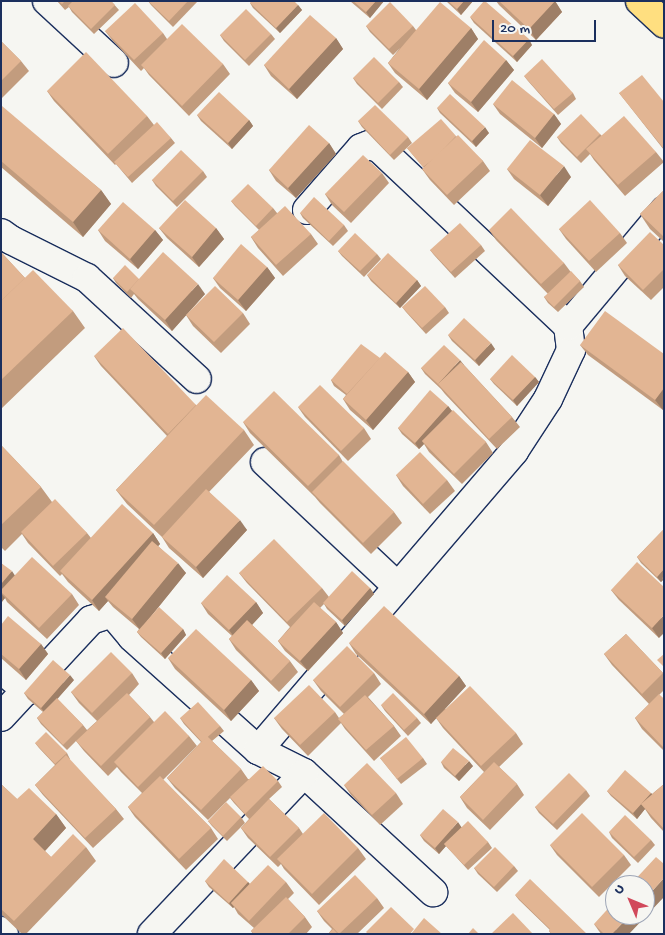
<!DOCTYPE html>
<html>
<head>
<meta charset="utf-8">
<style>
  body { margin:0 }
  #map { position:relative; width:665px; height:935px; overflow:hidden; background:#f6f6f2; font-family:"Gochi Hand",sans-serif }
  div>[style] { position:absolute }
  .roads { filter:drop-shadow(1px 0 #1b2f5e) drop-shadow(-1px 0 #1b2f5e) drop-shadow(0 1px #1b2f5e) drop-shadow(0 -1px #1b2f5e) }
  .street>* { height:28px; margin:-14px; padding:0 14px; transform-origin:14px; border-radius:14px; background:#f6f6f2 }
  .highway>* { height:28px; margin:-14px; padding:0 14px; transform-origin:14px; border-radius:14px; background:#ffdf80 }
  .wall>* { inset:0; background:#c29c7e }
  .shaded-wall>* { inset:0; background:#9e7f67 }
  .building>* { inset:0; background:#e2b593 }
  span { translate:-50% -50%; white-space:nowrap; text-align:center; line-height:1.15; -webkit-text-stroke:4.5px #f6f6f2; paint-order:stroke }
  .frame { position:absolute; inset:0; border:2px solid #1b2f5e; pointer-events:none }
  .north { position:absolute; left:605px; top:875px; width:50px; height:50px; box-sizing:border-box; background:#f6f6f2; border:1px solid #9ea6b7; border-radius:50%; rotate:315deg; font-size:14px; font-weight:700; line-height:20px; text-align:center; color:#1b2f5e }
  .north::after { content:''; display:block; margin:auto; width:18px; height:22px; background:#d1495b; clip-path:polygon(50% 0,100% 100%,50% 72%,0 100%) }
  .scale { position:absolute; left:492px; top:20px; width:104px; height:22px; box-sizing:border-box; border:2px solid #1b2f5e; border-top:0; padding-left:6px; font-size:15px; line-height:18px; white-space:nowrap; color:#1b2f5e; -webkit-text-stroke:4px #f6f6f2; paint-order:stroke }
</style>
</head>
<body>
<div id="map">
  <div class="roads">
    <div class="street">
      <i style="left:47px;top:1px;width:91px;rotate:42.8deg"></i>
      <i style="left:307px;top:210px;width:82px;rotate:-48.9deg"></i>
      <i style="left:361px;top:148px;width:9px;rotate:-21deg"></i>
      <i style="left:369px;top:145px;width:10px;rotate:17deg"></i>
      <i style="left:379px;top:148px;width:260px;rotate:43.3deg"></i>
      <i style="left:1px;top:233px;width:12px;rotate:35deg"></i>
      <i style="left:11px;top:240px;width:85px;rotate:26.6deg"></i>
      <i style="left:87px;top:278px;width:149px;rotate:42.6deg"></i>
      <i style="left:265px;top:462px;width:181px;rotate:43.2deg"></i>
      <i style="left:1px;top:669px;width:34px;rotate:40deg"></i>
      <i style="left:1px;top:717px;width:132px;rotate:-47.1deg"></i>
      <i style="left:91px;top:620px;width:22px;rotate:-18deg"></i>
      <i style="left:112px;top:613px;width:31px;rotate:50deg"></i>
      <i style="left:132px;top:637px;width:169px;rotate:41.9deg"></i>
      <i style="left:258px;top:750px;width:51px;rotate:26.6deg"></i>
      <i style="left:304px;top:773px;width:176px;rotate:42.7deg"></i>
      <i style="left:258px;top:750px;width:394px;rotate:-49.4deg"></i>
      <i style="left:514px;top:451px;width:62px;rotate:-56.8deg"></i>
      <i style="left:548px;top:399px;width:54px;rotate:-64.9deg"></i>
      <i style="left:571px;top:350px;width:24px;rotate:-97deg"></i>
      <i style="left:568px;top:326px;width:150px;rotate:-50.1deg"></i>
      <i style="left:1px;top:931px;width:4px;rotate:45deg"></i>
      <i style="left:152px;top:934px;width:221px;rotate:-46.6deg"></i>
    </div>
    <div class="highway">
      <i style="left:640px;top:1px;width:33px;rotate:43deg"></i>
    </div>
  </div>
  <div class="wall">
    <i style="clip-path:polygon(57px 1px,111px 1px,119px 10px,94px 34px,72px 12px,69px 7px,65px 10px)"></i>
    <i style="clip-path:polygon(148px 1px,198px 1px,173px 27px,151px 5px)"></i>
    <i style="clip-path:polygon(350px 1px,384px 1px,370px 18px)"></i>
    <i style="clip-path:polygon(446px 1px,473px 1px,461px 15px)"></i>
    <i style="clip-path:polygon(496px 1px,555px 1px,562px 12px,536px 40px,499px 5px)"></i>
    <i style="clip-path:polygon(250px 3px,298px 5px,302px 10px,280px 33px,253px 8px)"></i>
    <i style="clip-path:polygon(470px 17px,532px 45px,517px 62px,474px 23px)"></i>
    <i style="clip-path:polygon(366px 26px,413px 26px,416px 30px,471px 28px,478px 39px,427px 100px,395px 73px,388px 63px,400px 48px,393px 55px,370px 32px)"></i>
    <i style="clip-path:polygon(105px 31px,163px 33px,167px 39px,223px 64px,230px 74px,189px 116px,149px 75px,144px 68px,141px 71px,113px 41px)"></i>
    <i style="clip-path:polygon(271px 34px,275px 39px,249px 66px,224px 41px,220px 35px)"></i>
    <i style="clip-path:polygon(336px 38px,343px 49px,297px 99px,271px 76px,264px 65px)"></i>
    <i style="clip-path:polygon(1px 41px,21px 61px,29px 71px,1px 99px)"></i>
    <i style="clip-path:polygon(506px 60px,514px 70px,478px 112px,455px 93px,448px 83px)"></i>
    <i style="clip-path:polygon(524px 76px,573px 93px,576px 99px,558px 115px,528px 81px)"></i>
    <i style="clip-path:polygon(353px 78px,399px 82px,403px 87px,382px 109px,357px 84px)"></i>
    <i style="clip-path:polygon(47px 91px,147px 116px,154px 125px,171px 138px,175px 143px,132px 183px,116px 164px,115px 165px,54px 101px)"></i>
    <i style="clip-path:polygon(619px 93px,664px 102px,664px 150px,627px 103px)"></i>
    <i style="clip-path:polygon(493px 104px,554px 114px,561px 124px,542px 148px,500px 114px)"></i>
    <i style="clip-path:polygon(1px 107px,101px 190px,111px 204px,83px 237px,1px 167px)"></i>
    <i style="clip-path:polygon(437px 108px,489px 133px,476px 147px,440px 113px)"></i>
    <i style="clip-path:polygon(197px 115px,249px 120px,253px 126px,232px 149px,201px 121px)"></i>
    <i style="clip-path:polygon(358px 121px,408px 137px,412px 143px,394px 160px,362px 127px)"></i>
    <i style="clip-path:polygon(600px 134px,602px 136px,656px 152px,664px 162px,625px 196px,594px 160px,590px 154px,581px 163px,561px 143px,557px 137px)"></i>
    <i style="clip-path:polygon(456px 136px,483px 161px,490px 171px,454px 205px,430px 180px,422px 169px,424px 168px,407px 148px)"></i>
    <i style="clip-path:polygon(329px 143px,336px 154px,296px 198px,276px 181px,269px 170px)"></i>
    <i style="clip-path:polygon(507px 169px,571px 177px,548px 206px,514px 179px)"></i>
    <i style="clip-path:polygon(203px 171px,207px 177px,177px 207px,156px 186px,152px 180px)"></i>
    <i style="clip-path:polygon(382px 173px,389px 183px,351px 223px,332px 205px,325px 194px)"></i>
    <i style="clip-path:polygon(664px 190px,664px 242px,650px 229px,640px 214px)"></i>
    <i style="clip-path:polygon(231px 201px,273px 208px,277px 213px,311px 234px,318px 244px,283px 276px,258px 248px,251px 237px,259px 230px,235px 206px)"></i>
    <i style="clip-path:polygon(300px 213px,344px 225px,348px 231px,333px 246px,303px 218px)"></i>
    <i style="clip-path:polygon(159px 228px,216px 228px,224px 239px,199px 267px,167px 238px)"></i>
    <i style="clip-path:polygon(559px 229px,620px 233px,627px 243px,596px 272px,566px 239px)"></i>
    <i style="clip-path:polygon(98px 230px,155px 230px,163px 240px,138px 269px,105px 241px)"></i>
    <i style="clip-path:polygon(489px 230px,564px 263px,570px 271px,580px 281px,584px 287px,558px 312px,548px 303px,544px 297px,548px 294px,496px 240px)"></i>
    <i style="clip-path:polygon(481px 245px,485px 251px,455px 278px,434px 255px,430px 250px)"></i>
    <i style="clip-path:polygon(664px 245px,664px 287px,651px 300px,625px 276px,618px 265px)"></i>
    <i style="clip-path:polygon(338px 251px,377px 254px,381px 259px,364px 277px,342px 256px)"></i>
    <i style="clip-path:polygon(1px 252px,25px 278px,73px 311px,85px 328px,1px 409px)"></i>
    <i style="clip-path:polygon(267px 267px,275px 278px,246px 311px,220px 288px,213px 278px)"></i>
    <i style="clip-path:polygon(367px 275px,417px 280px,421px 286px,400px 308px,371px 281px)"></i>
    <i style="clip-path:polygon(113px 278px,139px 279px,205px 294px,172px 331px,138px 299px,134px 294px,131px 298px,116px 283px)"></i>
    <i style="clip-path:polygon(402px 307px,445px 307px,449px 313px,426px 334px,406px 312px)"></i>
    <i style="clip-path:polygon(243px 313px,250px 324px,221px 353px,193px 326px,186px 315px)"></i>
    <i style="clip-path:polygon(448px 335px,495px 349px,479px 366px,452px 341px)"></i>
    <i style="clip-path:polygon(580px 345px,664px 354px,663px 410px,588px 355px)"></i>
    <i style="clip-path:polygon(94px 356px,196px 405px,244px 430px,254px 445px,209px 492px,247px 530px,203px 578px,169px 548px,162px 537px,127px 504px,116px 490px,167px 436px,101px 366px)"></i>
    <i style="clip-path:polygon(380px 358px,408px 372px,415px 382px,373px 430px,350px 410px,343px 399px,346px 395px,334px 386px,331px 380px)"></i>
    <i style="clip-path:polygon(464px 365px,512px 417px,520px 427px,497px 449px,445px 394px,441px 389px,425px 374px,421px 368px)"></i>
    <i style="clip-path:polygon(535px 377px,539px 382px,517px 406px,494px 384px,490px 379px)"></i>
    <i style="clip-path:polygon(448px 406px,452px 411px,486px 442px,493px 453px,462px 484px,429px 452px,424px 444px,419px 449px,402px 434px,398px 428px)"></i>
    <i style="clip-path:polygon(298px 407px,364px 428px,371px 439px,348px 461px,305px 417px)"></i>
    <i style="clip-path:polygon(243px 422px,339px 455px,343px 462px,394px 512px,402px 523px,371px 554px,320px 503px,315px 497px,250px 433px)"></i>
    <i style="clip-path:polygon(1px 445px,41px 487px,52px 502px,87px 533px,91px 538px,153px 533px,160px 544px,158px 546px,186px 573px,147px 621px,183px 629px,186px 635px,165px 659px,141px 637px,137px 632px,139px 629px,113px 607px,108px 601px,99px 611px,68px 582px,62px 574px,60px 576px,28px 543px,22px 534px,5px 551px,1px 547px)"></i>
    <i style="clip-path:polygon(396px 475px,447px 480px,455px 491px,430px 514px,403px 486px)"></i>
    <i style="clip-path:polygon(664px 529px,664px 580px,663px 580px,661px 582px,641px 563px,637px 557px)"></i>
    <i style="clip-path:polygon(1px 563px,15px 576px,72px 594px,79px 605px,47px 639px,7px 602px,5px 598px,1px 603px)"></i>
    <i style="clip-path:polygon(239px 573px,322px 588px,329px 597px,370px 588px,374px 594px,345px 626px,327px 609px,324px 604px,320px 608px,336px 622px,343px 633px,308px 671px,285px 651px,278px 641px,290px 627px,247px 583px)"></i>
    <i style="clip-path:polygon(664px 587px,659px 638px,619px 600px,611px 590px)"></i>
    <i style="clip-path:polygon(256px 602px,263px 613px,252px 625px,290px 661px,298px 672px,279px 692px,236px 650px,229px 639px,232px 636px,208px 614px,201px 603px)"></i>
    <i style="clip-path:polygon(1px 625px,41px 644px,48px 654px,26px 680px,1px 658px)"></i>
    <i style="clip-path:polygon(626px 634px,664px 674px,664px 690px,659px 695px,664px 699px,664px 751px,642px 729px,635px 718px,649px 704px,612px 665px,604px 654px)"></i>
    <i style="clip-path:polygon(349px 643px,459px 676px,466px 686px,445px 709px,516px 733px,523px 744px,499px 767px,517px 784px,524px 795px,490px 830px,467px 808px,460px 797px,484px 772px,443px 728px,436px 718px,431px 724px,356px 654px)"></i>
    <i style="clip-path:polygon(168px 658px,251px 680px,259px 691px,231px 721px,175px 669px)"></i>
    <i style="clip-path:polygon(132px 673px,139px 684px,129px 695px,150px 717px,154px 722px,189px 736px,197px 746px,163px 780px,211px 828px,218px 839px,186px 870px,135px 817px,128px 807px,142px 793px,121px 772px,117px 767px,108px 776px,84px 751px,76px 741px,67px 750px,41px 724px,37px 718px,43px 712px,28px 699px,24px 693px,74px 680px,57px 699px,83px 725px,87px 730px,97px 721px,79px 703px,71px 692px)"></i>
    <i style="clip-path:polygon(374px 673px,381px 684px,368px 697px,394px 726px,401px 736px,374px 761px,345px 729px,341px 723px,308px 756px,282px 729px,274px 718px,335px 712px,339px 718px,344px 714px,321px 691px,313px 680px)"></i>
    <i style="clip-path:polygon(381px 705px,417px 718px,421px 723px,408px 736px,385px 711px)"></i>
    <i style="clip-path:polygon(180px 718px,220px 726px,224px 731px,212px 741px,241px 769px,248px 779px,278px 781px,282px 787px,269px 799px,299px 828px,303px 834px,358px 848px,366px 859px,319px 905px,284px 869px,281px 864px,278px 867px,248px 838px,241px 828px,249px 819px,234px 803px,230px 798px,208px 820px,175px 788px,167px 778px,201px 742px,184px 724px)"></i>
    <i style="clip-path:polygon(35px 743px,67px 753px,70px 759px,69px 760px,116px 809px,124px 819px,93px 848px,43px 795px,35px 785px,55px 765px,39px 748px)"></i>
    <i style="clip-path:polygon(380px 758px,423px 758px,427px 764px,401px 784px)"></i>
    <i style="clip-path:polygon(441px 762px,473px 766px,459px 781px,444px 768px)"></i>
    <i style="clip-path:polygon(1px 784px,17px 799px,56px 814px,66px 828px,45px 851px,51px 857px,86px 847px,96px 861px,26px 934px,22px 934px,1px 914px)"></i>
    <i style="clip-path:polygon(664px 784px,664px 832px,651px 818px,645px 809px,637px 819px,611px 796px,607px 791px,651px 793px,652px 794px)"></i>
    <i style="clip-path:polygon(344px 785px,396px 793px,403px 804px,380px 825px,351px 795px)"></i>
    <i style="clip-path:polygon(586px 790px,590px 796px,557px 830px,539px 813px,535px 807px)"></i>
    <i style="clip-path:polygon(241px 817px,245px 823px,227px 841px,212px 826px,208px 821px)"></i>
    <i style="clip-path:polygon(462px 827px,488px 842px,492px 848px,468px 870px,446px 846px,439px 854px,424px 841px,420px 835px)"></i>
    <i style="clip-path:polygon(609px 832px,651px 840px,655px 845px,638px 863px,612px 838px)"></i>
    <i style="clip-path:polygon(550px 845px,624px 855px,631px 865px,599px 897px,557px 855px)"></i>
    <i style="clip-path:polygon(514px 866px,518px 871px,497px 892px,478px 874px,474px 868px)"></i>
    <i style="clip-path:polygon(205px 881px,248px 882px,250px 884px,286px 882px,294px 893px,288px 899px,305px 917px,312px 927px,306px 934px,253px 934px,251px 931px,254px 928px,238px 914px,234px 907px,233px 908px,209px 887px)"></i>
    <i style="clip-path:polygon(515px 895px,587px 934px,551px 934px,549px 931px,550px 930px,519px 900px)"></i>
    <i style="clip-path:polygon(377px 898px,384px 908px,357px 934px,328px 934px,332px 929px,324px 921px,317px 911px)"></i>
    <i style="clip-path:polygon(594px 924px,629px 934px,601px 934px)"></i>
  </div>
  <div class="shaded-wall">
    <i style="clip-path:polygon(376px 1px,384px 1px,370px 18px,366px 12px)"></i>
    <i style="clip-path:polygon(464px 1px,473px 1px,461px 15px,457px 9px)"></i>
    <i style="clip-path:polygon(555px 1px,562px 12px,536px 40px,529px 29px)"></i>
    <i style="clip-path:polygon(298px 5px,302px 10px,280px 33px,276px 28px)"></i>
    <i style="clip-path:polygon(471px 28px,478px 39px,427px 100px,419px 89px)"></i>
    <i style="clip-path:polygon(336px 38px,343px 49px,297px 99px,289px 89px)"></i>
    <i style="clip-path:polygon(529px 39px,532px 45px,517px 62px,513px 56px)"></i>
    <i style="clip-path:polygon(506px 60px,514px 70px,478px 112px,471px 102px)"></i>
    <i style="clip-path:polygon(554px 114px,561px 124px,542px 148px,535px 138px)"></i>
    <i style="clip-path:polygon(249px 120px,253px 126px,232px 149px,228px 143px)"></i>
    <i style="clip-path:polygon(485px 127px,489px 133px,476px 147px,472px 141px)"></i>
    <i style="clip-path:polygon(329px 143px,336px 154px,296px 198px,288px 188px)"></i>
    <i style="clip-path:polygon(564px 166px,571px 177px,548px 206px,540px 195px)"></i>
    <i style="clip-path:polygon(101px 190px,111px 204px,83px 237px,73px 222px)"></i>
    <i style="clip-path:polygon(216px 228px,224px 239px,199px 267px,192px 257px)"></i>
    <i style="clip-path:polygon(155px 230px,163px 240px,138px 269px,130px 259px)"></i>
    <i style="clip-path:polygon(267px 267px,275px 278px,246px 311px,238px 300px)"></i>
    <i style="clip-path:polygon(417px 280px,421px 286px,400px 308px,396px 303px)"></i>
    <i style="clip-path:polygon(198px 284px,205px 294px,172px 331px,165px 320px)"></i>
    <i style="clip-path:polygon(491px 343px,495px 349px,479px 366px,475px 360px)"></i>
    <i style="clip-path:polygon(460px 360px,464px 365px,438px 384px)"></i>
    <i style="clip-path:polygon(408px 372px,415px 382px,373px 430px,366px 420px)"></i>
    <i style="clip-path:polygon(535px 377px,539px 382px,517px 406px,513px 400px)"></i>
    <i style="clip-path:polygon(664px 388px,664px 409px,663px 410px,655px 400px)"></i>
    <i style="clip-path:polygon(448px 406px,452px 411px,422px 441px,424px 444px,419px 449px,415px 443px)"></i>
    <i style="clip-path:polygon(240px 520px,247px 530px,203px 578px,196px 567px)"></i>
    <i style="clip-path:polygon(153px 533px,160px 544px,109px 600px,105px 597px,108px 601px,99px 611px,92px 600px)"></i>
    <i style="clip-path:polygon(178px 563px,186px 573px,140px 630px,132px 619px)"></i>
    <i style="clip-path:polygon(664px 569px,664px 579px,662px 577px,663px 580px,661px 582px,657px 577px)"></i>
    <i style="clip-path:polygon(12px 571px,19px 582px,1px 592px,1px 584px)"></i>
    <i style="clip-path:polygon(370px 588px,374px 594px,345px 626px,342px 620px)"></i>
    <i style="clip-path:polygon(1px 593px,5px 598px,1px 603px)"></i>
    <i style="clip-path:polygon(256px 602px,263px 613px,237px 641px,229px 630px)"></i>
    <i style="clip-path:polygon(664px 615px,664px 633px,659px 638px,652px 628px)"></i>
    <i style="clip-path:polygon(336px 622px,343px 633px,308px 671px,300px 661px)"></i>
    <i style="clip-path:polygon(183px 629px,186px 635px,165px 659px,161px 653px)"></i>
    <i style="clip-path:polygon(41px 644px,48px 654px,26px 680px,19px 669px)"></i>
    <i style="clip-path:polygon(70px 675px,74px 680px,45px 713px,41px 708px)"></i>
    <i style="clip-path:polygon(459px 676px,466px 686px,431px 724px,424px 714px)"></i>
    <i style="clip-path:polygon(251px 680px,259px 691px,231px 721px,224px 710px)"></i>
    <i style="clip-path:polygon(469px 761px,473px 766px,459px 781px,455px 776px)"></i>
    <i style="clip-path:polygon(651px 793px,655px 798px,641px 804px,645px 809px,637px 819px,633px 813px)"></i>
    <i style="clip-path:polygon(56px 814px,66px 828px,43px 853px,33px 839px)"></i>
    <i style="clip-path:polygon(458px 822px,462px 828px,444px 844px,446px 846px,439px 854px,435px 848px)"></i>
    <i style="clip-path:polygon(664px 878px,664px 897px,629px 934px,612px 934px,630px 915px,645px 915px,645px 899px)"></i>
    <i style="clip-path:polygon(248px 882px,252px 887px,231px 903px,234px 907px,233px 908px,229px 903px)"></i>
  </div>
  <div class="building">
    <i style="clip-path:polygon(58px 1px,65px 1px,62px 4px)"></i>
    <i style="clip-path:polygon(73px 1px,111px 1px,115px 5px,91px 29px,68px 6px)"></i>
    <i style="clip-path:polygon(148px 1px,188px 1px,169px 21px)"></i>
    <i style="clip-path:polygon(251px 1px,294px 1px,298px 5px,276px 28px,250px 3px)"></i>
    <i style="clip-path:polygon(353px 1px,376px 1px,366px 12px)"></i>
    <i style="clip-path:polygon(448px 1px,464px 1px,457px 9px)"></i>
    <i style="clip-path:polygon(484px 1px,485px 1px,529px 39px,513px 56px,470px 17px)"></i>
    <i style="clip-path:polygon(499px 1px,555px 1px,529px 29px)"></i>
    <i style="clip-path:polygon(390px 2px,413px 26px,389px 49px,366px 26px)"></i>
    <i style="clip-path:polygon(440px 2px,471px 28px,419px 89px,388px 63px)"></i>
    <i style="clip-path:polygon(135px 3px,163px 33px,134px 60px,105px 31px)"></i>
    <i style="clip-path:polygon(246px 9px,271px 34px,245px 60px,220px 35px)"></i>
    <i style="clip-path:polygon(310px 15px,336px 38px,289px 89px,264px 65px)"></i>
    <i style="clip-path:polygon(182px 24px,223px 64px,182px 106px,141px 65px)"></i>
    <i style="clip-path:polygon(484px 40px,506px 60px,471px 102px,448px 83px)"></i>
    <i style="clip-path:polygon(1px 41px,21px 61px,1px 81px)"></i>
    <i style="clip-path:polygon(86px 52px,147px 116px,108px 154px,47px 91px)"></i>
    <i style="clip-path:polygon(374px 57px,399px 82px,378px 103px,353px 78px)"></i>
    <i style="clip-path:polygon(542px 59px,573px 93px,554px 109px,524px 76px)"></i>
    <i style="clip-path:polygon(642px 75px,664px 102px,664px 149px,619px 93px)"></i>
    <i style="clip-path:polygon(512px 80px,554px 114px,535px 138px,493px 104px)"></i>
    <i style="clip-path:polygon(219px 92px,249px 120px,228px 143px,197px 115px)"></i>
    <i style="clip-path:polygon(450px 94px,485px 127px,472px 141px,437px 108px)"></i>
    <i style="clip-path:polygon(375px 105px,408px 137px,390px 155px,358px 121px)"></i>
    <i style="clip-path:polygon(2px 106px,101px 190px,73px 222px,1px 161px,1px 107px)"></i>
    <i style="clip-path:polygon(581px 114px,600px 134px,577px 157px,557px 137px)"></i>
    <i style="clip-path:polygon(624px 116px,656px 152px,618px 185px,586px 149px)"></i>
    <i style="clip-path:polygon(441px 119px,456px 136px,435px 158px,423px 167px,407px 148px)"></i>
    <i style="clip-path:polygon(157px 122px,171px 138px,128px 177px,114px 162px)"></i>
    <i style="clip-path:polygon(309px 125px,329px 143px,288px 188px,269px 170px)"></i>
    <i style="clip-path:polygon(458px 135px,483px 161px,447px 195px,422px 169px)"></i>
    <i style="clip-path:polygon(530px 140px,564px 166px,540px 195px,507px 169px)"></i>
    <i style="clip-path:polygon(181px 150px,203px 171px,173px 201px,152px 180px)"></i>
    <i style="clip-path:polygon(363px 155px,382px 173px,344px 212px,325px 194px)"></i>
    <i style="clip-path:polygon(248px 184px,273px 208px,256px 226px,231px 201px)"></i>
    <i style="clip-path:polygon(664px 190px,664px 237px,640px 214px)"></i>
    <i style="clip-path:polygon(314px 197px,344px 225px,329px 241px,300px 213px)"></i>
    <i style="clip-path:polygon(185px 200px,216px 228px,192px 257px,159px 228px)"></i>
    <i style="clip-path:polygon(590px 200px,620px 233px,589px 261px,559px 229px)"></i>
    <i style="clip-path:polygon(123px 202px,155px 230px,130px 259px,98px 230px)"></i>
    <i style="clip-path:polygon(285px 206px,311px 234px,276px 265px,251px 237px)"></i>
    <i style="clip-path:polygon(511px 208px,564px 263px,541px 284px,489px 230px)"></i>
    <i style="clip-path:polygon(460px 223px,481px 245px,451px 272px,430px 250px)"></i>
    <i style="clip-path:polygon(650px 232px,664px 245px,664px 269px,643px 290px,618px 265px)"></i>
    <i style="clip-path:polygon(355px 233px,377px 254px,360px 271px,338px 251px)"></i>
    <i style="clip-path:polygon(241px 244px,267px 267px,238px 300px,213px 278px)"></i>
    <i style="clip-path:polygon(1px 252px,25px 278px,1px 301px)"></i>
    <i style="clip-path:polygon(163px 252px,198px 284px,165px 320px,130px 289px)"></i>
    <i style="clip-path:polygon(388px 253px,417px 280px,396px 303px,367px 275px)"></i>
    <i style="clip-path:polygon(125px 265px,139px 279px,127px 292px,113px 278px)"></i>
    <i style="clip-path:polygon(33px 270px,73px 311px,1px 380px,1px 301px)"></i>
    <i style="clip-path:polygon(571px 271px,580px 281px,554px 307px,544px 297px)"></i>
    <i style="clip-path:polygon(215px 286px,243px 313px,214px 342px,186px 315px)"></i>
    <i style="clip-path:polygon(425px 286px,445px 307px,422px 328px,402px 307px)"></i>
    <i style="clip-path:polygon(605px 311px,664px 354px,664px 388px,655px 400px,580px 345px)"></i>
    <i style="clip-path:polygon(464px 318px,491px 343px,475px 360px,448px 335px)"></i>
    <i style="clip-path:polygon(123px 328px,196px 405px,168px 434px,94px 356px)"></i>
    <i style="clip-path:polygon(361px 344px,380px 358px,347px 394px,331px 380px)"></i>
    <i style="clip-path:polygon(444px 345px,460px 360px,438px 384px,421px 368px)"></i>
    <i style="clip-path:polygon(385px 352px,408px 372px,366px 420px,343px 399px)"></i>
    <i style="clip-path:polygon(512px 355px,535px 377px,513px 400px,490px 379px)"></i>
    <i style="clip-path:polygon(461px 362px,512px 417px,489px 439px,438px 384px)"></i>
    <i style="clip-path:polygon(320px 385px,364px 428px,341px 451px,298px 407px)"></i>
    <i style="clip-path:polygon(430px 390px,448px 406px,415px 443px,398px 428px)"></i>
    <i style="clip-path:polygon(274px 391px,339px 455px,308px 486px,243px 422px)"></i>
    <i style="clip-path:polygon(206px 395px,244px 430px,154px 525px,116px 490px)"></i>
    <i style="clip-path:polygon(453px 410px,486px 442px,454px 474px,422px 441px)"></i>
    <i style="clip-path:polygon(1px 445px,41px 487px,1px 525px)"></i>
    <i style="clip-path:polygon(420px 452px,447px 480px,423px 504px,396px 475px)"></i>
    <i style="clip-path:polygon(343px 461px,394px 512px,363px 543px,312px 492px)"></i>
    <i style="clip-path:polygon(206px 489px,240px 520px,196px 567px,162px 537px)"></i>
    <i style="clip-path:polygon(55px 499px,87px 533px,53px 566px,21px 532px)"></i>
    <i style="clip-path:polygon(122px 504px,153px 533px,92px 600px,60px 571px)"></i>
    <i style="clip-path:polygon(664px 529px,664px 569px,657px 577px,637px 557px)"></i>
    <i style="clip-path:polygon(274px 539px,322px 588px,287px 622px,239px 573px)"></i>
    <i style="clip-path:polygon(152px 541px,178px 563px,132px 619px,105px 597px)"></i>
    <i style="clip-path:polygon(32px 557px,72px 594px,39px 628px,1px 592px,1px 590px)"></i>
    <i style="clip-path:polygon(637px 562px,664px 587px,664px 615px,652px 628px,611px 590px)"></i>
    <i style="clip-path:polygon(1px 563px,12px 571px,1px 584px)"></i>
    <i style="clip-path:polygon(352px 571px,370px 588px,342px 620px,323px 603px)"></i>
    <i style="clip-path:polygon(227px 575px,256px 602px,229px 630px,201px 603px)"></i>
    <i style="clip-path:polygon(314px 602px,336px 622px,300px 661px,278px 641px)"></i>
    <i style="clip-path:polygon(384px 606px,459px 676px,424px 714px,349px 643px)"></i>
    <i style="clip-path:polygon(159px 607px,183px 629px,161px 653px,137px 632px)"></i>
    <i style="clip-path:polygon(8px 616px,41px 644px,19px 669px,1px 654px,1px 625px)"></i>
    <i style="clip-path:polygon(247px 620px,290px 661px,271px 681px,229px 639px)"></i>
    <i style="clip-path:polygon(196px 629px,251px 680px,224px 710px,168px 658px)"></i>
    <i style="clip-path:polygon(626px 634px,663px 673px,642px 694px,604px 654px)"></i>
    <i style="clip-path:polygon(347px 646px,374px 673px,340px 707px,313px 680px)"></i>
    <i style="clip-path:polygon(111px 652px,132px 673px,92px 713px,71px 692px)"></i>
    <i style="clip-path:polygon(664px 654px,664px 667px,657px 660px)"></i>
    <i style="clip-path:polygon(53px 660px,70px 675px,41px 708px,24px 693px)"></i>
    <i style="clip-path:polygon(309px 685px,335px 712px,300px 745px,274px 718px)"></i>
    <i style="clip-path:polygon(470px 686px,516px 733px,481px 766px,436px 718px)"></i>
    <i style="clip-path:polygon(127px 693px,150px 717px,101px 766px,76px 741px)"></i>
    <i style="clip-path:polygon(393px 693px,417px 718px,404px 730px,381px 705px)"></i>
    <i style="clip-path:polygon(659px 694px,664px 699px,664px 748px,635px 718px)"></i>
    <i style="clip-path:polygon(365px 695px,394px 726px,366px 750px,338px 719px)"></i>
    <i style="clip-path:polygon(57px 698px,83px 725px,63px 745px,37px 718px)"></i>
    <i style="clip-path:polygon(198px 702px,220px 726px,202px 742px,180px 718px)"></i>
    <i style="clip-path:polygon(165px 711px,189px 736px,138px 787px,114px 762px)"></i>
    <i style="clip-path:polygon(46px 732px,67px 753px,55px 764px,35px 743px)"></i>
    <i style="clip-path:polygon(207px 736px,241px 769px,201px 810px,167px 778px)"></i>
    <i style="clip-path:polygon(406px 737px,423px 758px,397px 779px,380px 758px)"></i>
    <i style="clip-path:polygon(453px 748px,469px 761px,455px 776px,441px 762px)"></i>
    <i style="clip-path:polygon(66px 755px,116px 809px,85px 838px,35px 785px)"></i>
    <i style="clip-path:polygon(494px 762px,517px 784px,483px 820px,460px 797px)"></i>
    <i style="clip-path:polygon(367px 763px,396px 793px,372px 815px,344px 785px)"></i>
    <i style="clip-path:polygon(263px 766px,278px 781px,245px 814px,230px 797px)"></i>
    <i style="clip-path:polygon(625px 770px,651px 793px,633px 813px,607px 791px)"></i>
    <i style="clip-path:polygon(569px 773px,586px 790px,553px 824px,535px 807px)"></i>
    <i style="clip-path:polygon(160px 776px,211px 828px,179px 859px,128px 807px)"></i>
    <i style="clip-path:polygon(1px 784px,17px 799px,29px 788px,56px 814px,33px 839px,51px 857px,73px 834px,86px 847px,14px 921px,1px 909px)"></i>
    <i style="clip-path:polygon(664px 784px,664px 829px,641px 804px)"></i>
    <i style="clip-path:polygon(269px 799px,299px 828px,270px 857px,241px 828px)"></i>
    <i style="clip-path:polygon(226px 802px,241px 817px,223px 836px,208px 821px)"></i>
    <i style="clip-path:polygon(443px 809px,458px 822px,435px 848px,420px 835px)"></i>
    <i style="clip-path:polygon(324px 813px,358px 848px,312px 894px,277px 859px)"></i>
    <i style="clip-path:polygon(582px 813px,624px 855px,592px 887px,550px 845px)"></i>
    <i style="clip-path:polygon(625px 815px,651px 840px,634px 857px,609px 832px)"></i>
    <i style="clip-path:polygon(468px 821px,488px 842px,464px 865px,444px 844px)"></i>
    <i style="clip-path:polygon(495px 847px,514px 866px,494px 887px,474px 868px)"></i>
    <i style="clip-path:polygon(656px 857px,664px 864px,664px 878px,645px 899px,645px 885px,630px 885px)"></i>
    <i style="clip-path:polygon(224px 859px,248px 882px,229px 903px,205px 881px)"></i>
    <i style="clip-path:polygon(268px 865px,286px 882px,249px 921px,231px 903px)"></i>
    <i style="clip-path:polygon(355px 875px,377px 898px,339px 934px,317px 911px)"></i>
    <i style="clip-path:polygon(530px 879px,587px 934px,552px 934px,549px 931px,550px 929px,515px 895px)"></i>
    <i style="clip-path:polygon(286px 897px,305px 917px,288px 934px,254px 934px,251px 931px)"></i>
    <i style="clip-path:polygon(615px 901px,615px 915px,630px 915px,612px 934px,604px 934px,594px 924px)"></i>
    <i style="clip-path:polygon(391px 907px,414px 929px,410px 934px,368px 934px,366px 932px)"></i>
    <i style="clip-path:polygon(513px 913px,533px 934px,491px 934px)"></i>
    <i style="clip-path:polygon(424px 918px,442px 934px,411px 934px)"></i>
    <i style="clip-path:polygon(473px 928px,479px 934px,468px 934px)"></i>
    <i style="clip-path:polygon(333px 929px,338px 934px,328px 934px)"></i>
  </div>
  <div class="frame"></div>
  <div class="north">U</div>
  <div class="scale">20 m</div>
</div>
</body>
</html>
